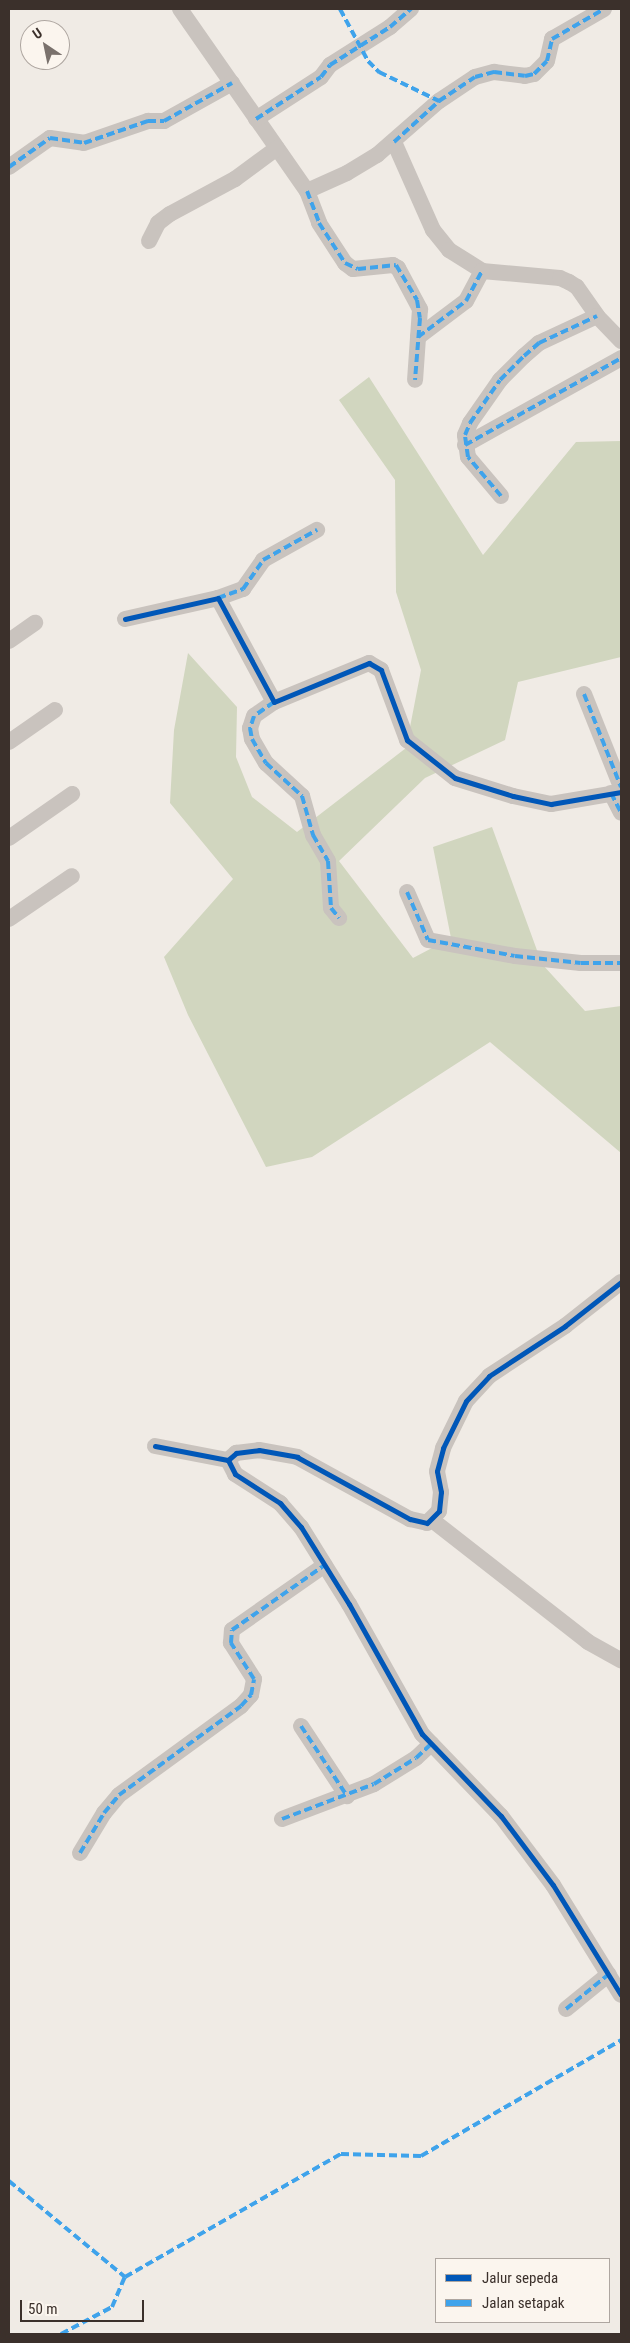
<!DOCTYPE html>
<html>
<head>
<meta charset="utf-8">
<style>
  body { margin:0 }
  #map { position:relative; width:630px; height:2343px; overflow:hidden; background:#f0ebe5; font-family:"Roboto Condensed",sans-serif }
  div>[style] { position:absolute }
  .green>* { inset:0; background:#d1d6bf }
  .minor>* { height:16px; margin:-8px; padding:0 8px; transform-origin:8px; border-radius:8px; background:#c9c3be }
  .quiet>* { height:4px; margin-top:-2px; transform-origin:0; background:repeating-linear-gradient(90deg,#3fa3eb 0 8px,transparent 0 12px) }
  .cycleway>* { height:5px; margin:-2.5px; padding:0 2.5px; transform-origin:2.5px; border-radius:2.5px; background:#0057b8 }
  span { translate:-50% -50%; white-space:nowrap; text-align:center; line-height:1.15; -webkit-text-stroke:5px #fbf5ee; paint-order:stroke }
  .frame { position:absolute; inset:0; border:10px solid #3b302b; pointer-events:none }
  .legend { position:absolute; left:435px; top:2258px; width:175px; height:65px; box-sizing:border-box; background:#fbf5ee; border:1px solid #aea6a0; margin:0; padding:6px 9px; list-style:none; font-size:15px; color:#3b302b }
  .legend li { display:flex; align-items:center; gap:10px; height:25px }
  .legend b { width:25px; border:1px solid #aea6a0 }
  .north { position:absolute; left:20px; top:20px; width:50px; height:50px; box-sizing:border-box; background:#fbf5ee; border:1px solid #aea6a0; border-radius:50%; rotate:326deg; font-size:14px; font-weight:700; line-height:20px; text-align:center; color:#3b302b }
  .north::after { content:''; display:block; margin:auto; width:18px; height:22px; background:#7a716c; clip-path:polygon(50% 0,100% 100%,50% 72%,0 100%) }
  .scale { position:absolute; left:20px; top:2300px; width:124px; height:22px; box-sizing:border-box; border:2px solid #3b302b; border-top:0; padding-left:6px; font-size:15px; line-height:18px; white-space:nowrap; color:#3b302b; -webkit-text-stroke:4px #fbf5ee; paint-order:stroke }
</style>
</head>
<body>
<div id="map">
  <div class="green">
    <i style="clip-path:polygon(369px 377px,483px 555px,576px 442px,621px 441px,621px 657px,518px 682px,505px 740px,425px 778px,339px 861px,413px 958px,451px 938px,433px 847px,492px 827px,542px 964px,585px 1011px,621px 1006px,621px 1153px,490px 1042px,312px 1157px,266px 1167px,188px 1015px,164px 957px,233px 879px,170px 803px,174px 730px,188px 653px,237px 707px,236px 757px,252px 797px,297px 832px,406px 748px,421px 670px,396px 592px,395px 480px,339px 400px)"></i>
  </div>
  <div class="minor">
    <i style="left:180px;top:9px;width:222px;rotate:55.1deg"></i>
    <i style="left:307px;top:191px;width:34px;rotate:69deg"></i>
    <i style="left:319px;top:223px;width:48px;rotate:57deg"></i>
    <i style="left:345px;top:263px;width:10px;rotate:37deg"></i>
    <i style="left:353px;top:269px;width:40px;rotate:-5.7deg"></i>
    <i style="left:393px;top:265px;width:6px;rotate:31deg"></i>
    <i style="left:398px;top:268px;width:47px;rotate:61.8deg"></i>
    <i style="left:420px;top:309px;width:71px;rotate:94deg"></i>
    <i style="left:256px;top:119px;width:77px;rotate:-32.9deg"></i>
    <i style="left:321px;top:77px;width:15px;rotate:-53deg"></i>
    <i style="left:330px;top:65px;width:71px;rotate:-32.3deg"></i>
    <i style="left:390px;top:27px;width:28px;rotate:-41deg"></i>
    <i style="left:394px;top:142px;width:96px;rotate:66.1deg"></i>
    <i style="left:433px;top:230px;width:26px;rotate:51deg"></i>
    <i style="left:449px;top:250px;width:39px;rotate:32deg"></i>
    <i style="left:482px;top:271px;width:78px;rotate:5.1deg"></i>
    <i style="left:560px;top:278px;width:10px;rotate:24deg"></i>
    <i style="left:569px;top:282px;width:9px;rotate:32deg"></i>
    <i style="left:577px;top:287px;width:35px;rotate:55deg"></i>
    <i style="left:597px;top:316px;width:35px;rotate:46deg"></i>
    <i style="left:9px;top:167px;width:50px;rotate:-35.3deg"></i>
    <i style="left:50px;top:138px;width:34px;rotate:8deg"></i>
    <i style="left:84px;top:143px;width:68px;rotate:-19deg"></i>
    <i style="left:148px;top:121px;width:16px"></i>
    <i style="left:164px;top:121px;width:78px;rotate:-29.2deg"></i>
    <i style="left:307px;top:191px;width:44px;rotate:-24.2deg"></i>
    <i style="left:347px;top:173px;width:35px;rotate:-31deg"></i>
    <i style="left:377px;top:155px;width:82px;rotate:-41.1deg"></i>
    <i style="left:439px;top:101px;width:43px;rotate:-33.7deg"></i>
    <i style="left:475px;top:77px;width:20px;rotate:-15deg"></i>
    <i style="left:494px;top:72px;width:31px;rotate:7deg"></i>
    <i style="left:525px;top:76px;width:9px;rotate:-13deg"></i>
    <i style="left:534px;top:74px;width:18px;rotate:-45deg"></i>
    <i style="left:547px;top:61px;width:23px;rotate:-77deg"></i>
    <i style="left:552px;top:39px;width:60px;rotate:-30deg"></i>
    <i style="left:149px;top:241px;width:20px;rotate:-63deg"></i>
    <i style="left:158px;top:223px;width:15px;rotate:-37deg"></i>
    <i style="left:170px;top:214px;width:74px;rotate:-28.3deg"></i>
    <i style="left:235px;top:179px;width:52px;rotate:-36.4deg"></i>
    <i style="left:418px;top:337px;width:60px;rotate:-36.9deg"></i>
    <i style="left:466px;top:301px;width:34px;rotate:-62deg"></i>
    <i style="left:465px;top:445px;width:179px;rotate:-29.1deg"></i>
    <i style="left:501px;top:496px;width:51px;rotate:-130.2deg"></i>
    <i style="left:468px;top:457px;width:22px;rotate:-98deg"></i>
    <i style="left:465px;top:435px;width:13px;rotate:-67deg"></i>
    <i style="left:470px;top:423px;width:52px;rotate:-55.1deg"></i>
    <i style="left:500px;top:380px;width:34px;rotate:-45deg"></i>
    <i style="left:524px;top:356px;width:20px;rotate:-41deg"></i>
    <i style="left:539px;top:343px;width:64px;rotate:-25deg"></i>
    <i style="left:218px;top:598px;width:27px;rotate:-20deg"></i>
    <i style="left:243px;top:589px;width:35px;rotate:-55deg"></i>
    <i style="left:263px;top:560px;width:62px;rotate:-29.1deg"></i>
    <i style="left:125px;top:619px;width:95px;rotate:-12.7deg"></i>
    <i style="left:218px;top:598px;width:118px;rotate:61.7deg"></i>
    <i style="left:274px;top:702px;width:103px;rotate:-22.3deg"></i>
    <i style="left:369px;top:663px;width:14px;rotate:30deg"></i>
    <i style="left:381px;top:670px;width:75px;rotate:69.6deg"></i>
    <i style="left:407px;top:740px;width:61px;rotate:38.4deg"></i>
    <i style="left:455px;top:778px;width:61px;rotate:17.2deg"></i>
    <i style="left:513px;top:796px;width:39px;rotate:12deg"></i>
    <i style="left:551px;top:804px;width:71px;rotate:-9.7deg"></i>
    <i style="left:9px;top:641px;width:32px;rotate:-35deg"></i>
    <i style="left:584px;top:694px;width:100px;rotate:68.3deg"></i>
    <i style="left:274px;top:702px;width:24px;rotate:145deg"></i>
    <i style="left:254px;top:716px;width:13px;rotate:108deg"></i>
    <i style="left:250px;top:728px;width:11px;rotate:80deg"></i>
    <i style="left:252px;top:739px;width:28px;rotate:60deg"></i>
    <i style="left:266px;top:763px;width:49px;rotate:42.5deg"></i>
    <i style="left:302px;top:796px;width:41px;rotate:74.2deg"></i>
    <i style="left:313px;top:835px;width:30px;rotate:60deg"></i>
    <i style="left:328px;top:861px;width:47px;rotate:86.3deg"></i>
    <i style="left:331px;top:908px;width:13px;rotate:51deg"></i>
    <i style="left:9px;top:742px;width:56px;rotate:-34.8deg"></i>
    <i style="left:611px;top:793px;width:22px;rotate:63deg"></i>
    <i style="left:9px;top:838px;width:77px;rotate:-34.9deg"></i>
    <i style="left:407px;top:892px;width:52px;rotate:66.4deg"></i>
    <i style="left:428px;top:940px;width:88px;rotate:10.4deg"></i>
    <i style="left:515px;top:956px;width:66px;rotate:6.1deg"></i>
    <i style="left:581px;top:963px;width:40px"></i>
    <i style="left:9px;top:919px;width:76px;rotate:-34.3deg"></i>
    <i style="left:155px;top:1446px;width:74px;rotate:10.9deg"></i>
    <i style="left:228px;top:1460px;width:16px;rotate:63deg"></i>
    <i style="left:235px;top:1474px;width:54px;rotate:32.8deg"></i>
    <i style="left:280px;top:1503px;width:32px;rotate:49deg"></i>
    <i style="left:301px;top:1527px;width:91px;rotate:58.1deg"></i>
    <i style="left:349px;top:1604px;width:149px;rotate:60.7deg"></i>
    <i style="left:422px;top:1734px;width:114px;rotate:46.1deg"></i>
    <i style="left:501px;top:1816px;width:86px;rotate:53deg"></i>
    <i style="left:553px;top:1885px;width:129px;rotate:58.3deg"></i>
    <i style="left:228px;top:1460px;width:11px;rotate:-41deg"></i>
    <i style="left:236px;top:1453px;width:23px;rotate:-7deg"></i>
    <i style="left:259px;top:1450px;width:39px;rotate:10deg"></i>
    <i style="left:297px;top:1457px;width:129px;rotate:28.8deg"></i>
    <i style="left:410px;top:1519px;width:17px;rotate:13deg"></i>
    <i style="left:427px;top:1523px;width:17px;rotate:-45deg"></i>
    <i style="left:439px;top:1511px;width:19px;rotate:-84deg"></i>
    <i style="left:441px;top:1492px;width:21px;rotate:-101deg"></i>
    <i style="left:437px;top:1471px;width:24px;rotate:-75deg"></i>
    <i style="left:443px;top:1448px;width:52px;rotate:-63.9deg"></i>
    <i style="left:466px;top:1401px;width:34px;rotate:-47deg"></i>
    <i style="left:489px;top:1376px;width:91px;rotate:-33.3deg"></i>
    <i style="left:565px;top:1326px;width:71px;rotate:-38.2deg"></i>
    <i style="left:432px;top:1520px;width:198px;rotate:38deg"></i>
    <i style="left:588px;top:1642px;width:38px;rotate:29deg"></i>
    <i style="left:301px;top:1726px;width:84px;rotate:56.7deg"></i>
    <i style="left:282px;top:1819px;width:98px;rotate:-20.8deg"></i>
    <i style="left:374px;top:1784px;width:49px;rotate:-31.8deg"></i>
    <i style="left:416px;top:1758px;width:21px;rotate:-43deg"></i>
    <i style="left:80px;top:1853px;width:47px;rotate:-59deg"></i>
    <i style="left:104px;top:1813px;width:23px;rotate:-50deg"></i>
    <i style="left:119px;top:1795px;width:151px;rotate:-36.1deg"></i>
    <i style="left:241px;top:1706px;width:15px;rotate:-48deg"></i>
    <i style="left:251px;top:1695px;width:16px;rotate:-79deg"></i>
    <i style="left:254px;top:1679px;width:43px;rotate:-122.6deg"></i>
    <i style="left:231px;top:1643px;width:13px;rotate:-86deg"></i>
    <i style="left:232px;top:1630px;width:113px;rotate:-35deg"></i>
    <i style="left:566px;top:2009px;width:55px;rotate:-39.1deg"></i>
  </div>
  <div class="quiet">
    <i style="left:340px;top:9px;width:59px;rotate:61.7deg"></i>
    <i style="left:368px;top:61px;width:16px;rotate:45deg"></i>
    <i style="left:379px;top:72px;width:67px;rotate:25.8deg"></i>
    <i style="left:256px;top:119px;width:77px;rotate:-32.9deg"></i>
    <i style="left:321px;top:77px;width:15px;rotate:-53deg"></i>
    <i style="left:330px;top:65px;width:71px;rotate:-32.3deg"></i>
    <i style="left:390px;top:27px;width:28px;rotate:-41deg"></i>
    <i style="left:394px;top:142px;width:61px;rotate:-42.3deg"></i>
    <i style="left:439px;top:101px;width:43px;rotate:-33.7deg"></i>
    <i style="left:475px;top:77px;width:20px;rotate:-15deg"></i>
    <i style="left:494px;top:72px;width:31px;rotate:7deg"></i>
    <i style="left:525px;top:76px;width:9px;rotate:-13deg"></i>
    <i style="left:534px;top:74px;width:18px;rotate:-45deg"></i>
    <i style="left:547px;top:61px;width:23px;rotate:-77deg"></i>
    <i style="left:552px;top:39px;width:60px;rotate:-30deg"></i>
    <i style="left:9px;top:167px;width:50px;rotate:-35.3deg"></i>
    <i style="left:50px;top:138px;width:34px;rotate:8deg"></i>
    <i style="left:84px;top:143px;width:68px;rotate:-19deg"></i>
    <i style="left:148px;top:121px;width:16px"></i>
    <i style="left:164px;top:121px;width:78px;rotate:-29.2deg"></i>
    <i style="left:307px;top:191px;width:34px;rotate:69deg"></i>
    <i style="left:319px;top:223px;width:48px;rotate:57deg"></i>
    <i style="left:345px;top:263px;width:14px;rotate:25deg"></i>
    <i style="left:358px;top:269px;width:38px;rotate:-6deg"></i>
    <i style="left:396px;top:265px;width:41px;rotate:59deg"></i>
    <i style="left:417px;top:300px;width:18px;rotate:81deg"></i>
    <i style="left:420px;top:318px;width:62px;rotate:94.6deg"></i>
    <i style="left:418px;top:337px;width:60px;rotate:-36.9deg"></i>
    <i style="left:466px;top:301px;width:34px;rotate:-62deg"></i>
    <i style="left:465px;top:445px;width:179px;rotate:-29.1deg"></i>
    <i style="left:501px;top:496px;width:51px;rotate:-130.2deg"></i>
    <i style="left:468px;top:457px;width:22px;rotate:-98deg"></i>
    <i style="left:465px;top:435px;width:13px;rotate:-67deg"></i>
    <i style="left:470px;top:423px;width:52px;rotate:-55.1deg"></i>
    <i style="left:500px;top:380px;width:34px;rotate:-45deg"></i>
    <i style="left:524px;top:356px;width:20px;rotate:-41deg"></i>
    <i style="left:539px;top:343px;width:64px;rotate:-25deg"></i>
    <i style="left:218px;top:598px;width:27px;rotate:-20deg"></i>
    <i style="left:243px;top:589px;width:35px;rotate:-55deg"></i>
    <i style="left:263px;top:560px;width:62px;rotate:-29.1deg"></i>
    <i style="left:584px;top:694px;width:100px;rotate:68.3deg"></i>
    <i style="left:274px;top:702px;width:24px;rotate:145deg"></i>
    <i style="left:254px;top:716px;width:13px;rotate:108deg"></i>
    <i style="left:250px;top:728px;width:11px;rotate:80deg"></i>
    <i style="left:252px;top:739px;width:28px;rotate:60deg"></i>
    <i style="left:266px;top:763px;width:49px;rotate:42.5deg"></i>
    <i style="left:302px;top:796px;width:41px;rotate:74.2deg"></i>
    <i style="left:313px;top:835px;width:30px;rotate:60deg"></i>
    <i style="left:328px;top:861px;width:47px;rotate:86.3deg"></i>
    <i style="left:331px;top:908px;width:13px;rotate:51deg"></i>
    <i style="left:611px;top:793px;width:22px;rotate:63deg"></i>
    <i style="left:407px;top:892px;width:52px;rotate:66.4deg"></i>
    <i style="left:428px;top:940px;width:88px;rotate:10.4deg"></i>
    <i style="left:515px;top:956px;width:66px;rotate:6.1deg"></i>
    <i style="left:581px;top:963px;width:40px"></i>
    <i style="left:301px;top:1726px;width:84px;rotate:56.7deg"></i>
    <i style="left:282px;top:1819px;width:98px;rotate:-20.8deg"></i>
    <i style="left:374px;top:1784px;width:49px;rotate:-31.8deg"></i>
    <i style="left:416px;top:1758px;width:21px;rotate:-43deg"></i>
    <i style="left:80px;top:1853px;width:47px;rotate:-59deg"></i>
    <i style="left:104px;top:1813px;width:23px;rotate:-50deg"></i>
    <i style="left:119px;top:1795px;width:151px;rotate:-36.1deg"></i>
    <i style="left:241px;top:1706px;width:15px;rotate:-48deg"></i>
    <i style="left:251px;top:1695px;width:16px;rotate:-79deg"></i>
    <i style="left:254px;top:1679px;width:43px;rotate:-122.6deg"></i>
    <i style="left:231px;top:1643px;width:13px;rotate:-86deg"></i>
    <i style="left:232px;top:1630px;width:113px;rotate:-35deg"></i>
    <i style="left:566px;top:2009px;width:55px;rotate:-39.1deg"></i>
    <i style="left:9px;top:2181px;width:151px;rotate:39.6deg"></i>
    <i style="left:61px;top:2334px;width:58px;rotate:-27.9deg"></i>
    <i style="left:112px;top:2307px;width:33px;rotate:-67deg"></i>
    <i style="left:125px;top:2277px;width:249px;rotate:-29.7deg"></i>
    <i style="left:341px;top:2154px;width:80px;rotate:1.4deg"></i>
    <i style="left:421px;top:2156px;width:231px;rotate:-30.1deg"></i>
  </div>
  <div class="cycleway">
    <i style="left:125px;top:619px;width:95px;rotate:-12.7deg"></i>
    <i style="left:218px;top:598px;width:118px;rotate:61.7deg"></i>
    <i style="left:274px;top:702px;width:103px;rotate:-22.3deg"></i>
    <i style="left:369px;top:663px;width:14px;rotate:30deg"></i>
    <i style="left:381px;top:670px;width:75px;rotate:69.6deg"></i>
    <i style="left:407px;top:740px;width:61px;rotate:38.4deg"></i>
    <i style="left:455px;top:778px;width:61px;rotate:17.2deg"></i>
    <i style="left:513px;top:796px;width:39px;rotate:12deg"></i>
    <i style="left:551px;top:804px;width:71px;rotate:-9.7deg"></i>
    <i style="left:155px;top:1446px;width:74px;rotate:10.9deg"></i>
    <i style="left:228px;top:1460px;width:16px;rotate:63deg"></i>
    <i style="left:235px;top:1474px;width:54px;rotate:32.8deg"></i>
    <i style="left:280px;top:1503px;width:32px;rotate:49deg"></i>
    <i style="left:301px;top:1527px;width:91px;rotate:58.1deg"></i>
    <i style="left:349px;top:1604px;width:149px;rotate:60.7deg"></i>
    <i style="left:422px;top:1734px;width:114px;rotate:46.1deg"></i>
    <i style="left:501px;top:1816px;width:86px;rotate:53deg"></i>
    <i style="left:553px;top:1885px;width:129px;rotate:58.3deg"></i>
    <i style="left:228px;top:1460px;width:11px;rotate:-41deg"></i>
    <i style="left:236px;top:1453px;width:23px;rotate:-7deg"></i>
    <i style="left:259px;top:1450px;width:39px;rotate:10deg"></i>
    <i style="left:297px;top:1457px;width:129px;rotate:28.8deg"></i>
    <i style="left:410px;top:1519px;width:17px;rotate:13deg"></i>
    <i style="left:427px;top:1523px;width:17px;rotate:-45deg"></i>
    <i style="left:439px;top:1511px;width:19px;rotate:-84deg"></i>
    <i style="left:441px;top:1492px;width:21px;rotate:-101deg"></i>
    <i style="left:437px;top:1471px;width:24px;rotate:-75deg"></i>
    <i style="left:443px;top:1448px;width:52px;rotate:-63.9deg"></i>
    <i style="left:466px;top:1401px;width:34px;rotate:-47deg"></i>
    <i style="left:489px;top:1376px;width:91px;rotate:-33.3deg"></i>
    <i style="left:565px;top:1326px;width:71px;rotate:-38.2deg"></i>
  </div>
  <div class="frame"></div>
  <ul class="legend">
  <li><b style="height:6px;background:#0057b8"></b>Jalur sepeda</li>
  <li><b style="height:6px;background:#3fa3eb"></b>Jalan setapak</li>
  </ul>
  <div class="north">U</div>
  <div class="scale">50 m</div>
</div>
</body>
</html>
